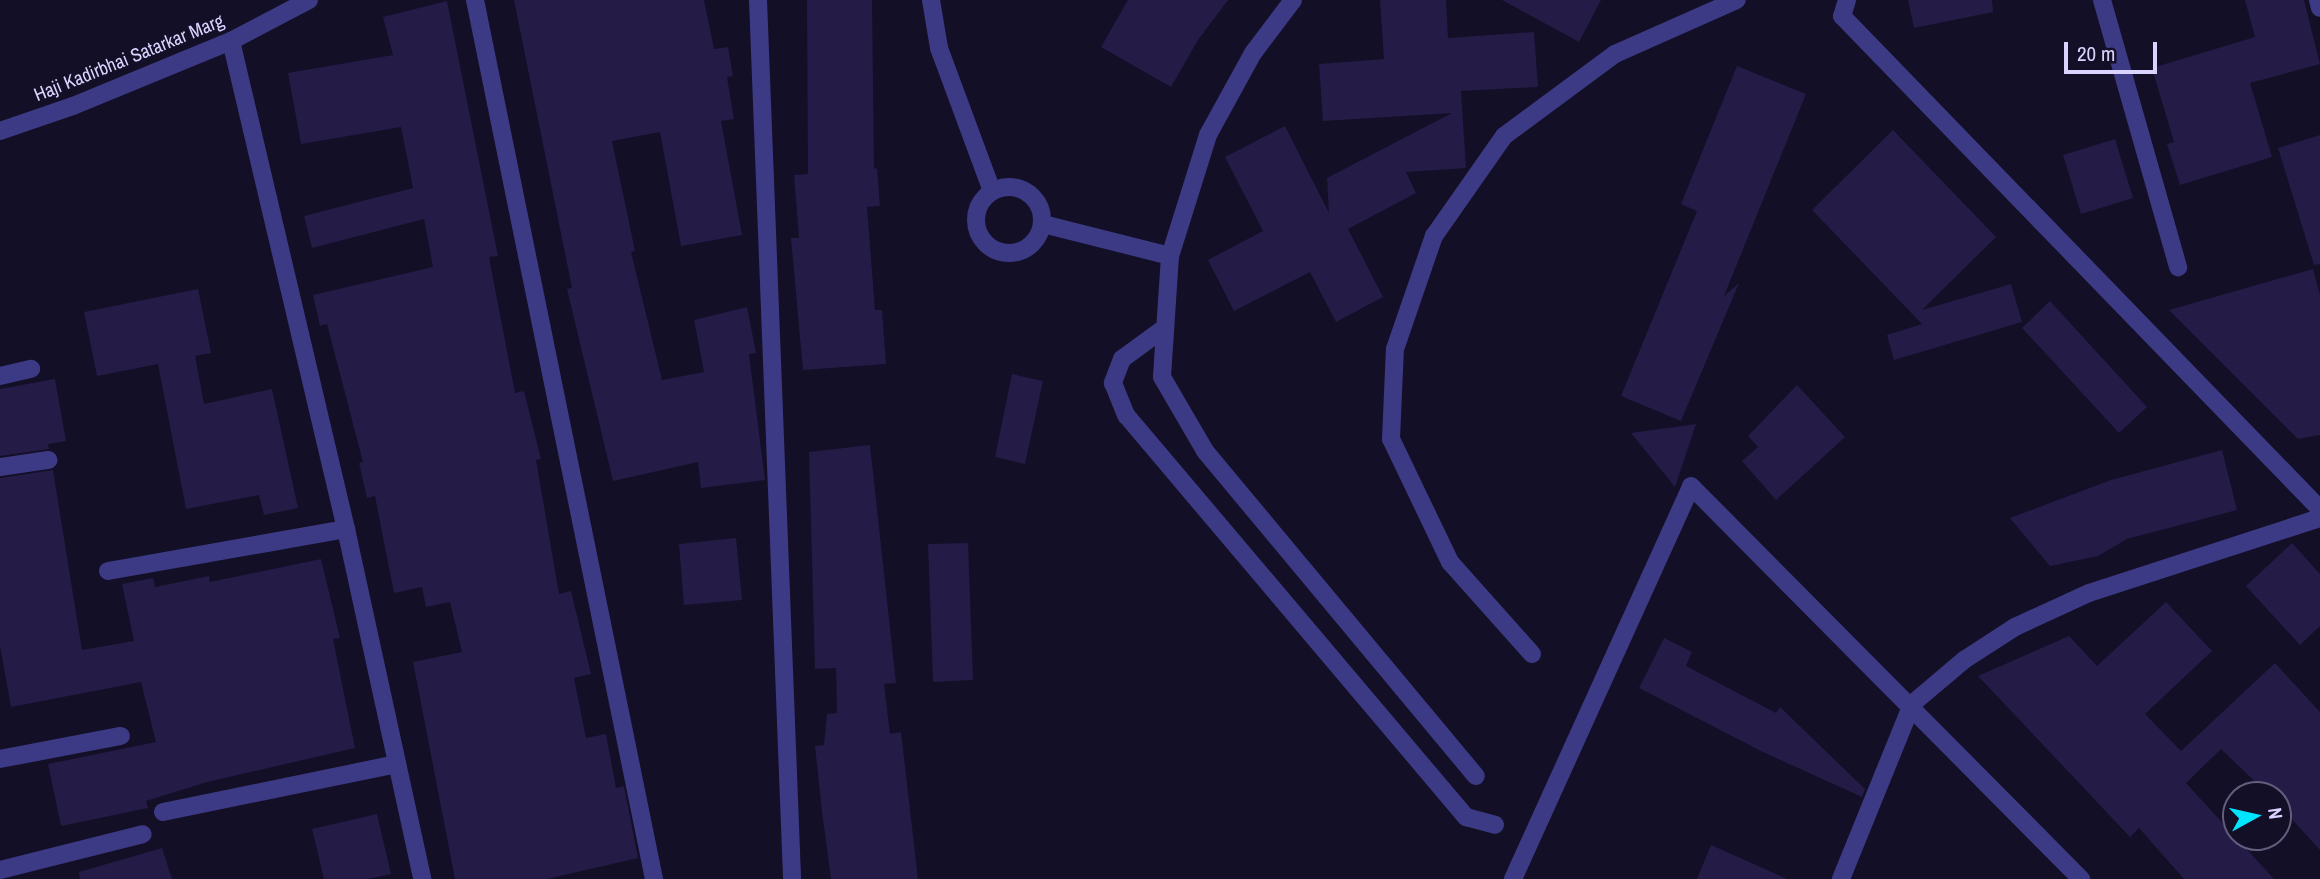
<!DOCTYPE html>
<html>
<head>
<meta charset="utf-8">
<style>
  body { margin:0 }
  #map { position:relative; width:2320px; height:879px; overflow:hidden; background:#130f26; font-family:"Archivo Narrow",sans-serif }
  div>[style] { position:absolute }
  .building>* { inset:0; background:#241b47 }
  .lane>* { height:18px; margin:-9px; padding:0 9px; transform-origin:9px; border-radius:9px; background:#3d3a85 }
  .lane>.ring { margin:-9px; padding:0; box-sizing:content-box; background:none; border:18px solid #3d3a85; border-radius:50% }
  .street>* { height:18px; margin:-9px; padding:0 9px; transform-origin:9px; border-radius:9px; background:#3d3a85 }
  span { translate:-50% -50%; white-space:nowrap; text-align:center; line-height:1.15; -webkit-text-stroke:7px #130f26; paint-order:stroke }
  .street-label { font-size:19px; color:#d9d4ff }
  .north { position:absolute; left:2222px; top:781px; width:70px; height:70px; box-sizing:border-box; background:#130f26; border:2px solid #625e7d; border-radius:50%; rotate:82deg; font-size:19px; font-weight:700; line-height:28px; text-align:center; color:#d9d4ff }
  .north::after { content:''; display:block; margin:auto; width:24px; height:32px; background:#00e5ff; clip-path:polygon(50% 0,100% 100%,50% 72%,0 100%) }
  .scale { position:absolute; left:2064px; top:42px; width:93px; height:32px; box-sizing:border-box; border:4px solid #d9d4ff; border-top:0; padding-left:9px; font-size:21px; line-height:24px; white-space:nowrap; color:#d9d4ff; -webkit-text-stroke:5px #130f26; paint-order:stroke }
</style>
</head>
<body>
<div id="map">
  <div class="building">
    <i style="clip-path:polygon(514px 0,704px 0,714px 49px,728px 47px,733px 76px,727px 77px,734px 119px,721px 121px,742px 235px,681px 246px,660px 132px,612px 141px,635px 251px,631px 252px,662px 380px,704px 372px,694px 320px,747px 307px,756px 353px,749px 354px,765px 480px,701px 488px,698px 462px,613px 481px,567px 289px,572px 288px)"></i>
    <i style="clip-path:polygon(807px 0,872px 0,874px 169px,877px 168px,880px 206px,867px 207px,875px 310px,882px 310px,886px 364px,803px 370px,791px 238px,799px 238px,794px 175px,808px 174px)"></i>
    <i style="clip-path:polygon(1128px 0,1228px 0,1198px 40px,1171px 87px,1101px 47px)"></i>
    <i style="clip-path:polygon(1380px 0,1446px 0,1448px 38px,1534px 32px,1538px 87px,1461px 91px,1466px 168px,1406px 172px,1416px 193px,1348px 229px,1383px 297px,1336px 322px,1310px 272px,1234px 311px,1208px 260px,1263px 231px,1225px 157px,1285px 126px,1329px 213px,1327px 178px,1452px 113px,1323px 121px,1319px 64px,1384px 59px)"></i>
    <i style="clip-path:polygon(1502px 0,1601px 0,1579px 42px)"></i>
    <i style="clip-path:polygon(1908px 0,1992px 0,1993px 12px,1914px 28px)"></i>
    <i style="clip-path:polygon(2245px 0,2304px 0,2320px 64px,2250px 83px,2272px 157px,2180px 185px,2167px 144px,2174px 142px,2152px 68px,2255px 37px)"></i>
    <i style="clip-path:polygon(447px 1px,498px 256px,489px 257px,515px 393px,524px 391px,541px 459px,536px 460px,559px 594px,571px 591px,591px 674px,574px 678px,586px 738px,606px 734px,616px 788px,624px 786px,638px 858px,547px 879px,455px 879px,413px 662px,462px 652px,450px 602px,426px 607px,422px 587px,394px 593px,375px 496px,367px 498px,359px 463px,363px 462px,327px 324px,320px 326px,313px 295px,433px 267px,424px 219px,312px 248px,304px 216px,413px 188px,401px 127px,301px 144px,288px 73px,393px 55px,383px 17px)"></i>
    <i style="clip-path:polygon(1737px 66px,1806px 94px,1724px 296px,1739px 283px,1681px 421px,1621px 396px,1697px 211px,1681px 204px)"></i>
    <i style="clip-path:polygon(1893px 130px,1996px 237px,1922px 310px,2011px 284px,2022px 322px,1894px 360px,1887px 335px,1922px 324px,1812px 210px)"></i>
    <i style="clip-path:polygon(2320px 135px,2320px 264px,2314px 265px,2278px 148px)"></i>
    <i style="clip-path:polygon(2115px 139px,2133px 198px,2081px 214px,2063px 155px)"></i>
    <i style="clip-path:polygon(2313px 269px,2320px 295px,2320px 435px,2298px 439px,2169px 310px)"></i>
    <i style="clip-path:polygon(198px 289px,211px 353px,195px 356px,204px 404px,272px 389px,298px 508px,264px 515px,259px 495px,186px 509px,158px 364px,97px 376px,84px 312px)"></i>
    <i style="clip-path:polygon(2050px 301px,2147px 407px,2119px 433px,2022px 328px)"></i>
    <i style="clip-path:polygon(1012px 374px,1043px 381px,1025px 464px,995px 457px)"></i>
    <i style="clip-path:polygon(55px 379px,66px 441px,48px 444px,49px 449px,0 456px,0 389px)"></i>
    <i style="clip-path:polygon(1797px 385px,1845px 437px,1776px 500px,1742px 461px,1758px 447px,1748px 436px)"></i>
    <i style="clip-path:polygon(1696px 424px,1675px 487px,1631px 433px)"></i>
    <i style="clip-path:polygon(870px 445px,896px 683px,884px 684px,890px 734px,901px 732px,918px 879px,831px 879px,822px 812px,815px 746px,824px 745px,827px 714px,837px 713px,836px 668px,815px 669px,809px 452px)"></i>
    <i style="clip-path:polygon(2222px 450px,2237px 510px,2127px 539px,2098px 556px,2050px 566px,2010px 518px,2111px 480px)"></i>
    <i style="clip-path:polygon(53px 470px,82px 650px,134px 641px,122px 584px,153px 578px,155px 587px,209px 576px,210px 582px,321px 559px,340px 638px,333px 639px,355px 748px,207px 782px,146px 801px,148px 808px,61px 826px,48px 764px,156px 742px,141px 682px,11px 707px,0 646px,0 478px)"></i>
    <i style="clip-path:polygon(736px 538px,742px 600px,684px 605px,679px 544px)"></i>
    <i style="clip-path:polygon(968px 543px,973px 680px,933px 682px,928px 544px)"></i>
    <i style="clip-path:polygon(2292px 543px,2320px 574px,2320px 626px,2300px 645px,2246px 586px)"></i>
    <i style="clip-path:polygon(2166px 602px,2212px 651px,2145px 714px,2181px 751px,2275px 663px,2320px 712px,2320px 850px,2278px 804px,2278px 795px,2269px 795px,2221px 749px,2186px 783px,2274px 879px,2184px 879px,2139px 828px,2130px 837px,1978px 676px,2069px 636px,2097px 666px)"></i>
    <i style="clip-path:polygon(1664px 638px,1692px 652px,1686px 666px,1776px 713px,1780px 707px,1865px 789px,1862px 797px,1763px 752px,1639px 688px)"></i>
    <i style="clip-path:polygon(377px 814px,391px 874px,367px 879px,324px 879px,312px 829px)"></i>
    <i style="clip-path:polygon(1711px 845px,1787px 879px,1697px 879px)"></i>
    <i style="clip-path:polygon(162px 848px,172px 879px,80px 879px,79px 872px)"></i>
  </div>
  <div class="lane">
    <i style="left:931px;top:0;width:49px;rotate:80.5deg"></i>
    <i style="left:939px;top:48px;width:153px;rotate:69.7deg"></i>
    <i style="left:1293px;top:0;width:66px;rotate:127deg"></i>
    <i style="left:1253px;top:53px;width:94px;rotate:118.8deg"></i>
    <i style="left:1208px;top:135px;width:127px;rotate:107.4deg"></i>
    <i style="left:1170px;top:256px;width:121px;rotate:93.8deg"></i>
    <i style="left:1162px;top:377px;width:86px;rotate:59.8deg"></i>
    <i style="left:1205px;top:451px;width:423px;rotate:50.2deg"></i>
    <i style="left:2318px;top:0;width:8px;rotate:76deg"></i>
    <i class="ring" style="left:976px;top:187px;width:48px;height:48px"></i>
    <i style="left:1043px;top:224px;width:131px;rotate:14.1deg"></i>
    <i style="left:1163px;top:329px;width:51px;rotate:143.8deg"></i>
    <i style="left:1122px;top:359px;width:26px;rotate:111deg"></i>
    <i style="left:1113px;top:383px;width:35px;rotate:68deg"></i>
    <i style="left:1126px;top:415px;width:527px;rotate:49.78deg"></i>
    <i style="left:1466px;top:817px;width:30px;rotate:15deg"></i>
    <i style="left:0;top:376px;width:32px;rotate:-13deg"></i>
    <i style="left:0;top:467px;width:49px;rotate:-8.3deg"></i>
    <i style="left:1532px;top:654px;width:123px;rotate:-131.7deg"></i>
    <i style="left:1450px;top:562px;width:136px;rotate:-115.6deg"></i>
    <i style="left:1391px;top:439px;width:90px;rotate:-87.5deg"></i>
    <i style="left:1395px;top:349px;width:120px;rotate:-71deg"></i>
    <i style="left:1434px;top:236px;width:122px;rotate:-55deg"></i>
    <i style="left:1504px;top:136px;width:138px;rotate:-36.5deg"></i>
    <i style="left:1615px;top:54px;width:133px;rotate:-23.9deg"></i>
    <i style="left:0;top:759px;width:123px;rotate:-10.8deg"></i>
    <i style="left:0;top:870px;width:147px;rotate:-14.1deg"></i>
  </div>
  <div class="street">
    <i style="left:475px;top:0;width:897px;rotate:78.49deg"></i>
    <i style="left:758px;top:0;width:880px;rotate:87.78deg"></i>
    <i style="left:1847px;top:0;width:17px;rotate:107deg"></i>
    <i style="left:1842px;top:16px;width:687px;rotate:45.89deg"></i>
    <i style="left:2102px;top:0;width:278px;rotate:74.1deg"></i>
    <i style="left:231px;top:41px;width:501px;rotate:76.74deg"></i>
    <i style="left:346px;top:529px;width:358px;rotate:77.7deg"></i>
    <i style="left:0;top:131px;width:77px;rotate:-18.9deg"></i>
    <i style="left:73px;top:106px;width:171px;rotate:-22.4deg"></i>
    <i style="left:231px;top:41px;width:88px;rotate:-27.7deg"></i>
    <i style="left:108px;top:571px;width:242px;rotate:-10deg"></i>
    <i style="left:163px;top:812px;width:238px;rotate:-11.6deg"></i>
    <i style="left:1513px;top:879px;width:431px;rotate:-65.6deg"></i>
    <i style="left:1691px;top:486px;width:554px;rotate:45.22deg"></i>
    <i style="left:1841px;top:879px;width:189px;rotate:-67.9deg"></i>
    <i style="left:1912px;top:704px;width:68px;rotate:-40.2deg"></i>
    <i style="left:1964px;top:660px;width:61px;rotate:-32.9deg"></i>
    <i style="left:2015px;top:627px;width:81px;rotate:-24.7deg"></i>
    <i style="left:2089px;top:593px;width:243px;rotate:-18deg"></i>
  </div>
  <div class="street-label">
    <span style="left:129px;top:58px;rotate:-22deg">Haji Kadirbhai Satarkar Marg</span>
  </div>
  <div class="north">N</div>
  <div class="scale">20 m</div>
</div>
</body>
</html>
